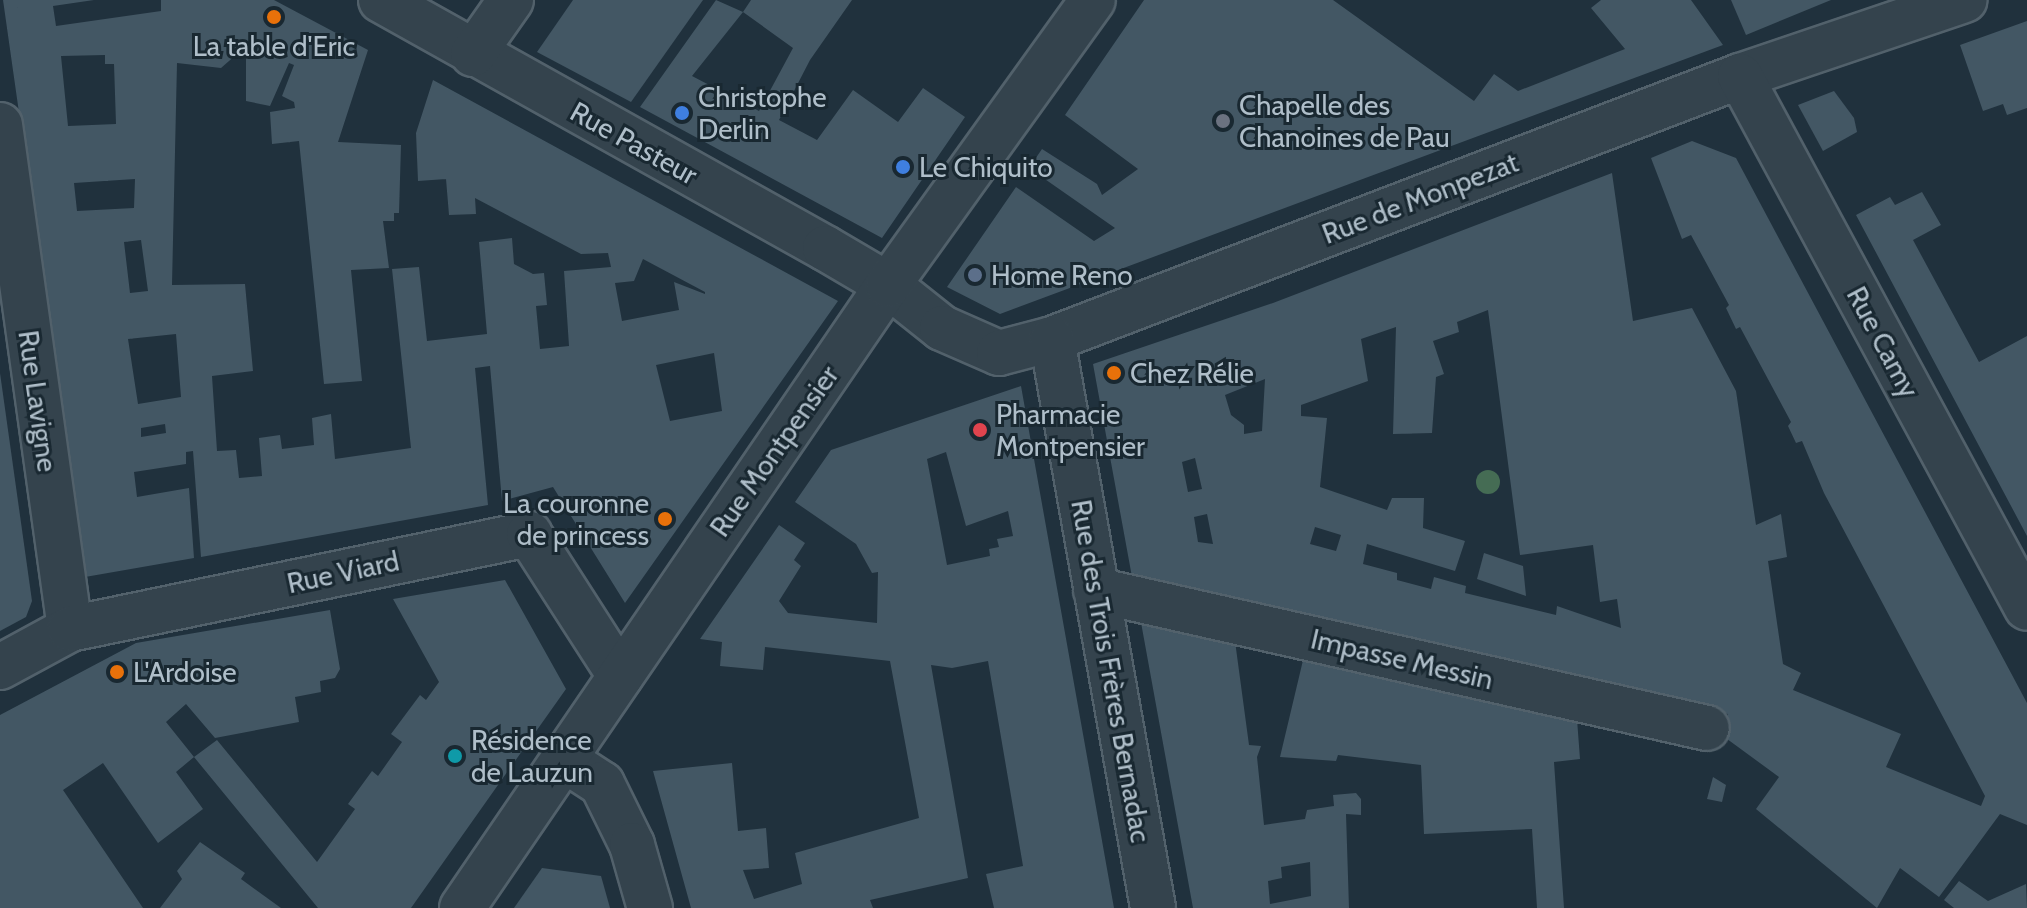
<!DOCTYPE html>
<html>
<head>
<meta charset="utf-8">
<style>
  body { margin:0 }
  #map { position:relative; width:2027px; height:908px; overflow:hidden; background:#20313d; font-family:Cabin,sans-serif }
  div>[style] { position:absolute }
  .building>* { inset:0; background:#435764 }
  .roads { filter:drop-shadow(2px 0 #52616b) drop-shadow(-2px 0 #52616b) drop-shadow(0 2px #52616b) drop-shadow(0 -2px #52616b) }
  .minor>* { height:44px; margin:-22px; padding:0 22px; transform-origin:22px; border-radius:22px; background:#34434d }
  .trees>* { width:24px; height:24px; margin:-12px; border-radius:50%; background:#456c54 }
  .dots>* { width:22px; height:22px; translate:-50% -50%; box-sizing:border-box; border:4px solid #192831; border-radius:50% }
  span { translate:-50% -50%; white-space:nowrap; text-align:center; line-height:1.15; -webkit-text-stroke:6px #192831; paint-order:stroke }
  .poi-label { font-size:28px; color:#afbec9 }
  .left { translate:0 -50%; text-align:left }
  .right { translate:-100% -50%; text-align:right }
  .street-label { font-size:28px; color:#afbec9 }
</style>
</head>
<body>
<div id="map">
  <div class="building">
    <i style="clip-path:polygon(evenodd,3px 0,94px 0,53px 6px,56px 26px,161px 11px,161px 0,274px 0,368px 50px,338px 142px,401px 145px,399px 213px,394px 213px,394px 221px,383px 221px,389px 268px,351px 270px,362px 381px,324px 384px,299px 141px,272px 144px,270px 112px,295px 108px,294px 102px,282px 96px,294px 65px,289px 63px,270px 106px,246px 101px,246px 55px,237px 54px,221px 68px,177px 63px,172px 285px,245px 284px,253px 371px,212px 376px,217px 451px,236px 450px,239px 478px,262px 476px,259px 438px,280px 435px,282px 449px,314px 445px,312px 418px,331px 414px,335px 459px,411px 448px,392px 269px,419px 267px,427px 341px,487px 334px,479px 242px,512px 238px,514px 264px,533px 274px,544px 273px,547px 305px,536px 306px,540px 349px,569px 346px,564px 271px,611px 267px,608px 253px,581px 254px,475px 198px,476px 214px,449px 215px,446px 179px,418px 181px,416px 133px,433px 80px,838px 301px,625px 603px,553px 487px,502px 501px,490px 366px,475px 368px,488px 505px,201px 557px,193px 451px,186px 452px,186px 464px,134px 472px,137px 497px,189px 488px,194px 558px,85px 577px,3px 0,105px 55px,105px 64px,114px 64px,116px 124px,68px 126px,61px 56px,105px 55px,3px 0,135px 179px,134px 208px,77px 211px,74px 183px,135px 179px,3px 0,141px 240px,148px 291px,130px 293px,124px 242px,141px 240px,3px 0,643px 259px,705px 292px,705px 294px,674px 282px,679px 310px,622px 321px,615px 283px,634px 281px,643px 259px,3px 0,176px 334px,181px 397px,138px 404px,128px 339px,176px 334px,3px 0,714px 353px,722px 411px,670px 421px,656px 365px,714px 353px,3px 0,165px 424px,166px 433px,141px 437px,141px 428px,165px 424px)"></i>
    <i style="clip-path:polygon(573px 0,703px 0,631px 102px,537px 52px)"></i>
    <i style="clip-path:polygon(716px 0,743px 12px,692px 76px,759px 111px,793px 48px,743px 12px,751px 0,852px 0,810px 60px,779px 120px,817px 140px,853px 90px,898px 122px,923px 88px,965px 117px,882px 238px,640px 107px)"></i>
    <i style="clip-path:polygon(1144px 0,1333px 0,1474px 101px,1494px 74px,1518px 91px,1625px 49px,1591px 8px,1601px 0,1691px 0,1723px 45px,1000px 314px,947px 287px,1016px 187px,1094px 241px,1115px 228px,1029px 168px,1042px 149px,1097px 184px,1102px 195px,1138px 169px,1065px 115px)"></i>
    <i style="clip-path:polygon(1731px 0,1831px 0,1746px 35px)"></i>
    <i style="clip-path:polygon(2027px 21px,2027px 108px,2007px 115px,2003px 104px,1983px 111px,1960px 45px)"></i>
    <i style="clip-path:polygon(1834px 91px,1854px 118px,1857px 132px,1823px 151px,1798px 105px)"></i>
    <i style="clip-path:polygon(evenodd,1692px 141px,1736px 158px,2027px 703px,2027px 825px,2000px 814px,1939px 897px,1900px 868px,1877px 908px,1756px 809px,1779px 777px,1723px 736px,1728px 714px,1132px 577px,1093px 364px,1273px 303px,1612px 173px,1633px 321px,1692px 308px,1736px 391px,1756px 525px,1781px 514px,1787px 557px,1768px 561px,1783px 664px,1801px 673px,1793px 690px,1901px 734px,1886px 767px,1981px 806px,1985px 796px,1824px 493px,1802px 441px,1796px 443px,1788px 426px,1791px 422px,1740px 327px,1736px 329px,1726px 308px,1729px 305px,1691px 235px,1682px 239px,1651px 158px,1692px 141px,1488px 310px,1520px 555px,1593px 545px,1600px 602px,1617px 599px,1621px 628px,1557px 606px,1556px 615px,1465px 593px,1466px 586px,1434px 577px,1431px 589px,1397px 580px,1397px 573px,1363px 564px,1367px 544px,1455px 571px,1465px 541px,1423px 528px,1424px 498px,1392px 498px,1387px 510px,1320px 487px,1327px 418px,1301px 416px,1301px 405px,1368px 381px,1361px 339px,1396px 327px,1393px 434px,1432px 433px,1436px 377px,1444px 374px,1433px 341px,1459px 332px,1457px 322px,1488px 310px,1692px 141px,1265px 379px,1262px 431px,1244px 434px,1244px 425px,1231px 415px,1225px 395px,1265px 379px,1692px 141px,1195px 458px,1202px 489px,1188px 492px,1182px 462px,1195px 458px,1692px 141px,1207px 514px,1213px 544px,1198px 542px,1194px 517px,1207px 514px,1692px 141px,1315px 527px,1341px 535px,1336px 551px,1310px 544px,1315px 527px)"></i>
    <i style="clip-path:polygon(1922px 192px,1941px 225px,1913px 240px,1979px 362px,2027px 336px,2027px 536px,1856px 215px,1890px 197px,1895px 205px)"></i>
    <i style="clip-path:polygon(0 373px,32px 601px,26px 617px,0 631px)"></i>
    <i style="clip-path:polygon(evenodd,1021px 386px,1114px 908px,994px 908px,986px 874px,1023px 866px,988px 661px,952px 668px,931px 665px,968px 878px,870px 900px,873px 908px,691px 908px,653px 771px,732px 763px,738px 831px,766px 828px,769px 868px,743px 870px,754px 899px,802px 884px,795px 853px,919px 818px,890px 661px,765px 647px,763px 670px,720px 666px,722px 642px,700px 639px,779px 525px,805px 543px,794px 560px,801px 566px,779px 601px,788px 613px,877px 623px,878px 572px,872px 573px,856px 544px,795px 502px,831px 450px,1021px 386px,946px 452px,966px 526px,1008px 511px,1013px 536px,997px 539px,999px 547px,989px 549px,990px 556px,947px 565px,927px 459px,946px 452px)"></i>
    <i style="clip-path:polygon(1484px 553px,1523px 566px,1526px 596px,1477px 579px)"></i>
    <i style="clip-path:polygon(505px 580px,566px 689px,411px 908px,318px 908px,194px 757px,217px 740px,317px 862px,355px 809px,348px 804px,372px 771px,378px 776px,402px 742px,391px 734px,420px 695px,426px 700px,439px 682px,393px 599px)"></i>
    <i style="clip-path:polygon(330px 610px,340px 669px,335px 678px,320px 681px,321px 692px,295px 697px,299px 722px,215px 738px,186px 704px,166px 722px,194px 757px,176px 772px,203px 809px,158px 843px,103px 763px,63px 790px,143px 908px,0 908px,0 715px,136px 643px)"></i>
    <i style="clip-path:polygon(evenodd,1140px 617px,1235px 641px,1249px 745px,1261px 746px,1257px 757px,1264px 825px,1305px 819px,1307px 810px,1334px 806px,1333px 795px,1356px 793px,1361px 799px,1361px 815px,1346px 814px,1349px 908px,1193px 908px,1140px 617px,1310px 862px,1311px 896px,1270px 904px,1268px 881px,1282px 878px,1281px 867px,1310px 862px)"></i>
    <i style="clip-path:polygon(1304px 656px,1577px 719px,1580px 759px,1554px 762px,1564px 908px,1537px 908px,1532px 829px,1424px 834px,1421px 765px,1338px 755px,1336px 761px,1280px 757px)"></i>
    <i style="clip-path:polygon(1713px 777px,1726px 785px,1722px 802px,1707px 799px)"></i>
    <i style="clip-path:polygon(200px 842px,245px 873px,241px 879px,281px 908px,160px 908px,182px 879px,177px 871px)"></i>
    <i style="clip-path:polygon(542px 868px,601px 876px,610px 908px,514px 908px)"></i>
    <i style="clip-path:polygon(1959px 881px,1988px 901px,2026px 884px,2027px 908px,1954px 908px,1944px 900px)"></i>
  </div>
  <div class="roads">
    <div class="minor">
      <i style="left:381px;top:0;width:509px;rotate:29.19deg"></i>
      <i style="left:825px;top:248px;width:73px;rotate:30.4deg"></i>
      <i style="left:888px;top:285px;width:69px;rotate:38.5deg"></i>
      <i style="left:942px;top:328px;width:62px;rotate:23.7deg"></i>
      <i style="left:999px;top:353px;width:55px;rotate:-14.8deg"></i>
      <i style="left:1052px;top:339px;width:737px;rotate:-20.92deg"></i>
      <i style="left:1740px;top:76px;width:237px;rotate:-18.7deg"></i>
      <i style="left:473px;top:54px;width:66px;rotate:-54.9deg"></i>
      <i style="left:1740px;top:76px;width:604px;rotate:61.65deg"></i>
      <i style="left:0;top:125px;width:509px;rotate:82.09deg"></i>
      <i style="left:1052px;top:339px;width:578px;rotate:79.93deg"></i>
      <i style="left:1096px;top:590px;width:626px;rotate:12.73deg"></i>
      <i style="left:0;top:667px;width:80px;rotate:-28.5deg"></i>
      <i style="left:70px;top:629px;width:469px;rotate:-11.7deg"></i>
      <i style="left:529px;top:534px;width:169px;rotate:57.3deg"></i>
      <i style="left:565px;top:760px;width:44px;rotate:33deg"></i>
      <i style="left:602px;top:784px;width:68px;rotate:63.8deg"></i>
      <i style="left:632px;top:845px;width:66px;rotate:74.1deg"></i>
      <i style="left:462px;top:908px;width:755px;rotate:-55.64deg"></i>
      <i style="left:888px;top:285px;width:351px;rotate:-54.3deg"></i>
    </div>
  </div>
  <div class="trees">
    <i style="left:1488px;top:482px"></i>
  </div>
  <div class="dots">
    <i style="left:274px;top:17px;background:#e8710a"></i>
    <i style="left:682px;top:113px;background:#3f7fe0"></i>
    <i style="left:1223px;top:121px;background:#6b7280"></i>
    <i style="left:903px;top:167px;background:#3f7fe0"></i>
    <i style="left:975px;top:275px;background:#5c6f8a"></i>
    <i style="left:1114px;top:373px;background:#e8710a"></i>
    <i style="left:980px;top:430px;background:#e0444e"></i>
    <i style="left:665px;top:519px;background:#e8710a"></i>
    <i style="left:117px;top:672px;background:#e8710a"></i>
    <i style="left:455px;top:756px;background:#0f9aa8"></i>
  </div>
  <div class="poi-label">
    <span style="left:274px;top:46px">La table d'Eric</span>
    <span class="left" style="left:698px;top:113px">Christophe<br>Derlin</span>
    <span class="left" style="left:1239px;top:121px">Chapelle des<br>Chanoines de Pau</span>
    <span class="left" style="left:919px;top:167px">Le Chiquito</span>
    <span class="left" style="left:991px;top:275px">Home Reno</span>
    <span class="left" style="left:1130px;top:373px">Chez Rélie</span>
    <span class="left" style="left:996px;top:430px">Pharmacie<br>Montpensier</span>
    <span class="right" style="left:649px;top:519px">La couronne<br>de princess</span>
    <span class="left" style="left:133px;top:672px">L'Ardoise</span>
    <span class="left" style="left:471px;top:756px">Résidence<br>de Lauzun</span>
  </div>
  <div class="street-label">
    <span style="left:634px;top:143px;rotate:29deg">Rue Pasteur</span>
    <span style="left:1420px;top:198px;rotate:-21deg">Rue de Monpezat</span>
    <span style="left:1883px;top:342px;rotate:62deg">Rue Camy</span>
    <span style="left:38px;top:401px;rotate:82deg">Rue Lavigne</span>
    <span style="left:774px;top:451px;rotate:-55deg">Rue Montpensier</span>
    <span style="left:343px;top:572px;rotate:-12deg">Rue Viard</span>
    <span style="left:1402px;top:659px;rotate:13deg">Impasse Messin</span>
    <span style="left:1111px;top:671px;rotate:80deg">Rue des Trois Frères Bernadac</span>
  </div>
</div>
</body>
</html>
